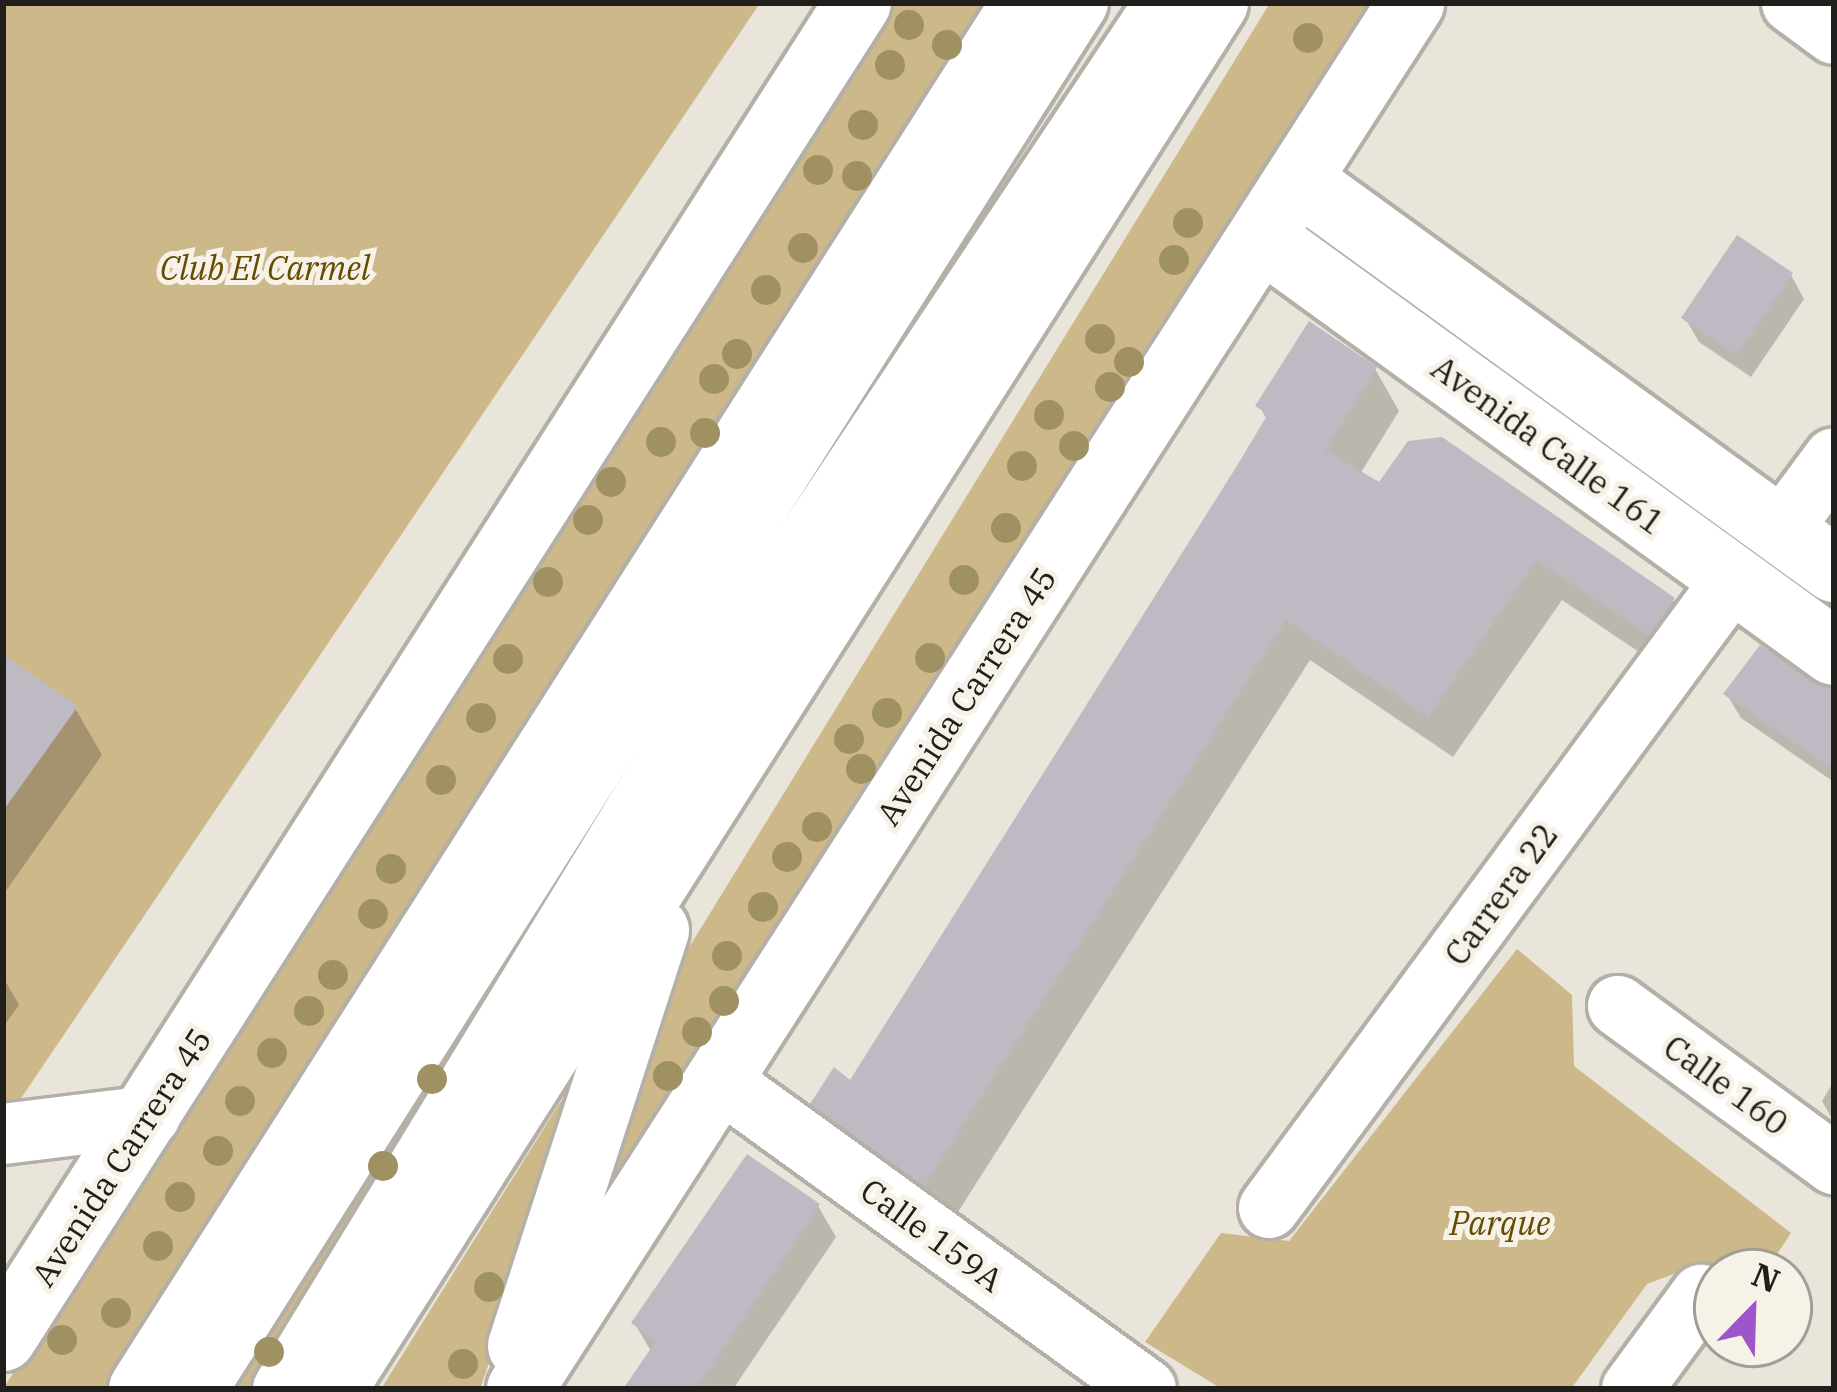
<!DOCTYPE html>
<html>
<head>
<meta charset="utf-8">
<style>
  body { margin:0 }
  #map { position:relative; width:1837px; height:1392px; overflow:hidden; background:#e9e5db; font-family:"IBM Plex Serif",serif }
  div>[style] { position:absolute }
  .green>* { inset:0; background:#cdb88a }
  .shadow>* { inset:0; background:#0003 }
  .building>* { inset:0; background:#beb9c2 }
  .roads { filter:drop-shadow(3px 0 #b4b0a7) drop-shadow(-3px 0 #b4b0a7) drop-shadow(0 3px #b4b0a7) drop-shadow(0 -3px #b4b0a7) }
  .minor>* { height:60px; margin:-30px; padding:0 30px; transform-origin:30px; border-radius:30px; background:#fff }
  .major>* { height:66px; margin:-33px; padding:0 33px; transform-origin:33px; border-radius:33px; background:#fff }
  .highway>* { height:66px; margin:-33px; padding:0 33px; transform-origin:33px; border-radius:33px; background:#fff }
  .trees>* { width:30px; height:30px; margin:-15px; border-radius:50%; background:#a09163 }
  span { translate:-50% -50%; white-space:nowrap; text-align:center; line-height:1.15; -webkit-text-stroke:10px #f7f2e8; paint-order:stroke }
  .park-label { font-size:33px; color:#654c01; font-style:italic }
  .street-label { font-size:33px; color:#211f1c }
  .frame { position:absolute; inset:0; border:6px solid #211f1c; pointer-events:none }
  .north { position:absolute; left:1693px; top:1248px; width:120px; height:120px; box-sizing:border-box; background:#f7f2e8; border:3px solid #a19e96; border-radius:50%; rotate:23deg; font-size:33px; font-weight:700; line-height:48px; text-align:center; color:#211f1c }
  .north::after { content:''; display:block; margin:auto; width:42px; height:54px; background:#9d56ca; clip-path:polygon(50% 0,100% 100%,50% 72%,0 100%) }
</style>
</head>
<body>
<div id="map">
  <div class="green">
    <i style="clip-path:polygon(3px 3px,760px 3px,3px 1125px)"></i>
    <i style="clip-path:polygon(882px 3px,999px 3px,118px 1389px,3px 1389px)"></i>
    <i style="clip-path:polygon(1270px 3px,1387px 3px,561px 1282px,664px 988px)"></i>
    <i style="clip-path:polygon(495px 947px,518px 960px,268px 1389px,214px 1389px)"></i>
    <i style="clip-path:polygon(1517px 949px,1572px 995px,1574px 1066px,1791px 1233px,1765px 1272px,1687px 1269px,1647px 1284px,1571px 1389px,1222px 1389px,1145px 1342px,1221px 1233px,1289px 1241px)"></i>
    <i style="clip-path:polygon(561px 1101px,575px 1114px,480px 1389px,381px 1389px)"></i>
  </div>
  <div class="shadow">
    <i style="clip-path:polygon(1791px 275px,1804px 299px,1751px 377px,1699px 342px,1685px 318px)"></i>
    <i style="clip-path:polygon(1375px 369px,1399px 411px,1360px 474px,1673px 600px,1697px 642px,1673px 675px,1562px 600px,1453px 757px,1310px 660px,949px 1226px,838px 1146px,814px 1104px,850px 1084px,1268px 421px,1259px 406px)"></i>
    <i style="clip-path:polygon(3px 658px,75px 708px,102px 755px,3px 895px)"></i>
    <i style="clip-path:polygon(1727px 695px,1834px 695px,1834px 782px,1741px 718px)"></i>
    <i style="clip-path:polygon(3px 977px,19px 1005px,3px 1027px)"></i>
    <i style="clip-path:polygon(1834px 1081px,1834px 1122px,1822px 1101px)"></i>
    <i style="clip-path:polygon(818px 1206px,836px 1237px,733px 1389px,627px 1389px,652px 1353px,635px 1324px)"></i>
  </div>
  <div class="building">
    <i style="clip-path:polygon(1737px 235px,1793px 273px,1737px 355px,1681px 318px)"></i>
    <i style="clip-path:polygon(1309px 321px,1377px 367px,1325px 450px,1379px 482px,1408px 441px,1442px 437px,1675px 598px,1649px 635px,1537px 560px,1428px 717px,1286px 620px,924px 1186px,810px 1104px,834px 1067px,850px 1080px,1235px 469px,1268px 414px,1255px 406px)"></i>
    <i style="clip-path:polygon(1760px 645px,1834px 689px,1834px 770px,1723px 694px)"></i>
    <i style="clip-path:polygon(3px 654px,78px 706px,3px 811px)"></i>
    <i style="clip-path:polygon(747px 1154px,820px 1204px,696px 1389px,623px 1389px,656px 1341px,631px 1323px)"></i>
  </div>
  <div class="roads">
    <div class="minor">
      <i style="left:1792px;top:3px;width:52px;rotate:36.4deg"></i>
      <i style="left:1781px;top:530px;width:89px;rotate:-53.6deg"></i>
      <i style="left:1618px;top:1006px;width:268px;rotate:36.2deg"></i>
      <i style="left:719px;top:1080px;width:527px;rotate:35.89deg"></i>
      <i style="left:3px;top:1134px;width:148px;rotate:-7deg"></i>
      <i style="left:1269px;top:1208px;width:782px;rotate:-53.58deg"></i>
      <i style="left:197px;top:1389px;width:1642px;rotate:-57.56deg"></i>
      <i style="left:283px;top:1389px;width:866px;rotate:-58.6deg"></i>
      <i style="left:734px;top:650px;width:777px;rotate:-56.33deg"></i>
      <i style="left:1632px;top:1389px;width:117px;rotate:-53.7deg"></i>
    </div>
    <div class="major">
      <i style="left:1298px;top:180px;width:662px;rotate:35.97deg"></i>
      <i style="left:1261px;top:237px;width:707px;rotate:35.91deg"></i>
    </div>
    <div class="highway">
      <i style="left:3px;top:1338px;width:1585px;rotate:-57.36deg"></i>
      <i style="left:521px;top:1346px;width:437px;rotate:-72deg"></i>
      <i style="left:142px;top:1389px;width:1643px;rotate:-57.5deg"></i>
      <i style="left:333px;top:1389px;width:1643px;rotate:-57.53deg"></i>
      <i style="left:520px;top:1389px;width:1648px;rotate:-57.26deg"></i>
    </div>
  </div>
  <div class="trees">
    <i style="left:909px;top:25px"></i>
    <i style="left:1308px;top:38px"></i>
    <i style="left:947px;top:45px"></i>
    <i style="left:890px;top:65px"></i>
    <i style="left:863px;top:125px"></i>
    <i style="left:818px;top:170px"></i>
    <i style="left:857px;top:176px"></i>
    <i style="left:1188px;top:223px"></i>
    <i style="left:803px;top:248px"></i>
    <i style="left:1174px;top:260px"></i>
    <i style="left:766px;top:290px"></i>
    <i style="left:1100px;top:339px"></i>
    <i style="left:737px;top:354px"></i>
    <i style="left:1129px;top:362px"></i>
    <i style="left:714px;top:379px"></i>
    <i style="left:1110px;top:387px"></i>
    <i style="left:1049px;top:415px"></i>
    <i style="left:705px;top:433px"></i>
    <i style="left:661px;top:442px"></i>
    <i style="left:1074px;top:446px"></i>
    <i style="left:1022px;top:466px"></i>
    <i style="left:611px;top:482px"></i>
    <i style="left:588px;top:520px"></i>
    <i style="left:1006px;top:528px"></i>
    <i style="left:964px;top:580px"></i>
    <i style="left:548px;top:582px"></i>
    <i style="left:930px;top:658px"></i>
    <i style="left:508px;top:659px"></i>
    <i style="left:887px;top:713px"></i>
    <i style="left:481px;top:718px"></i>
    <i style="left:849px;top:739px"></i>
    <i style="left:861px;top:769px"></i>
    <i style="left:441px;top:780px"></i>
    <i style="left:817px;top:827px"></i>
    <i style="left:787px;top:857px"></i>
    <i style="left:391px;top:869px"></i>
    <i style="left:763px;top:907px"></i>
    <i style="left:373px;top:914px"></i>
    <i style="left:727px;top:956px"></i>
    <i style="left:333px;top:975px"></i>
    <i style="left:724px;top:1001px"></i>
    <i style="left:309px;top:1011px"></i>
    <i style="left:697px;top:1032px"></i>
    <i style="left:272px;top:1053px"></i>
    <i style="left:668px;top:1076px"></i>
    <i style="left:432px;top:1079px"></i>
    <i style="left:240px;top:1101px"></i>
    <i style="left:218px;top:1151px"></i>
    <i style="left:383px;top:1166px"></i>
    <i style="left:180px;top:1197px"></i>
    <i style="left:158px;top:1246px"></i>
    <i style="left:489px;top:1287px"></i>
    <i style="left:116px;top:1313px"></i>
    <i style="left:62px;top:1340px"></i>
    <i style="left:269px;top:1352px"></i>
    <i style="left:463px;top:1364px"></i>
  </div>
  <div class="park-label">
    <span style="left:265px;top:268px">Club El Carmel</span>
    <span style="left:1500px;top:1223px">Parque</span>
  </div>
  <div class="street-label">
    <span style="left:1548px;top:445px;rotate:36deg">Avenida Calle 161</span>
    <span style="left:966px;top:696px;rotate:-57deg">Avenida Carrera 45</span>
    <span style="left:1501px;top:894px;rotate:-54deg">Carrera 22</span>
    <span style="left:1726px;top:1085px;rotate:36deg">Calle 160</span>
    <span style="left:121px;top:1157px;rotate:-57deg">Avenida Carrera 45</span>
    <span style="left:932px;top:1235px;rotate:36deg">Calle 159A</span>
  </div>
  <div class="frame"></div>
  <div class="north">N</div>
</div>
</body>
</html>
